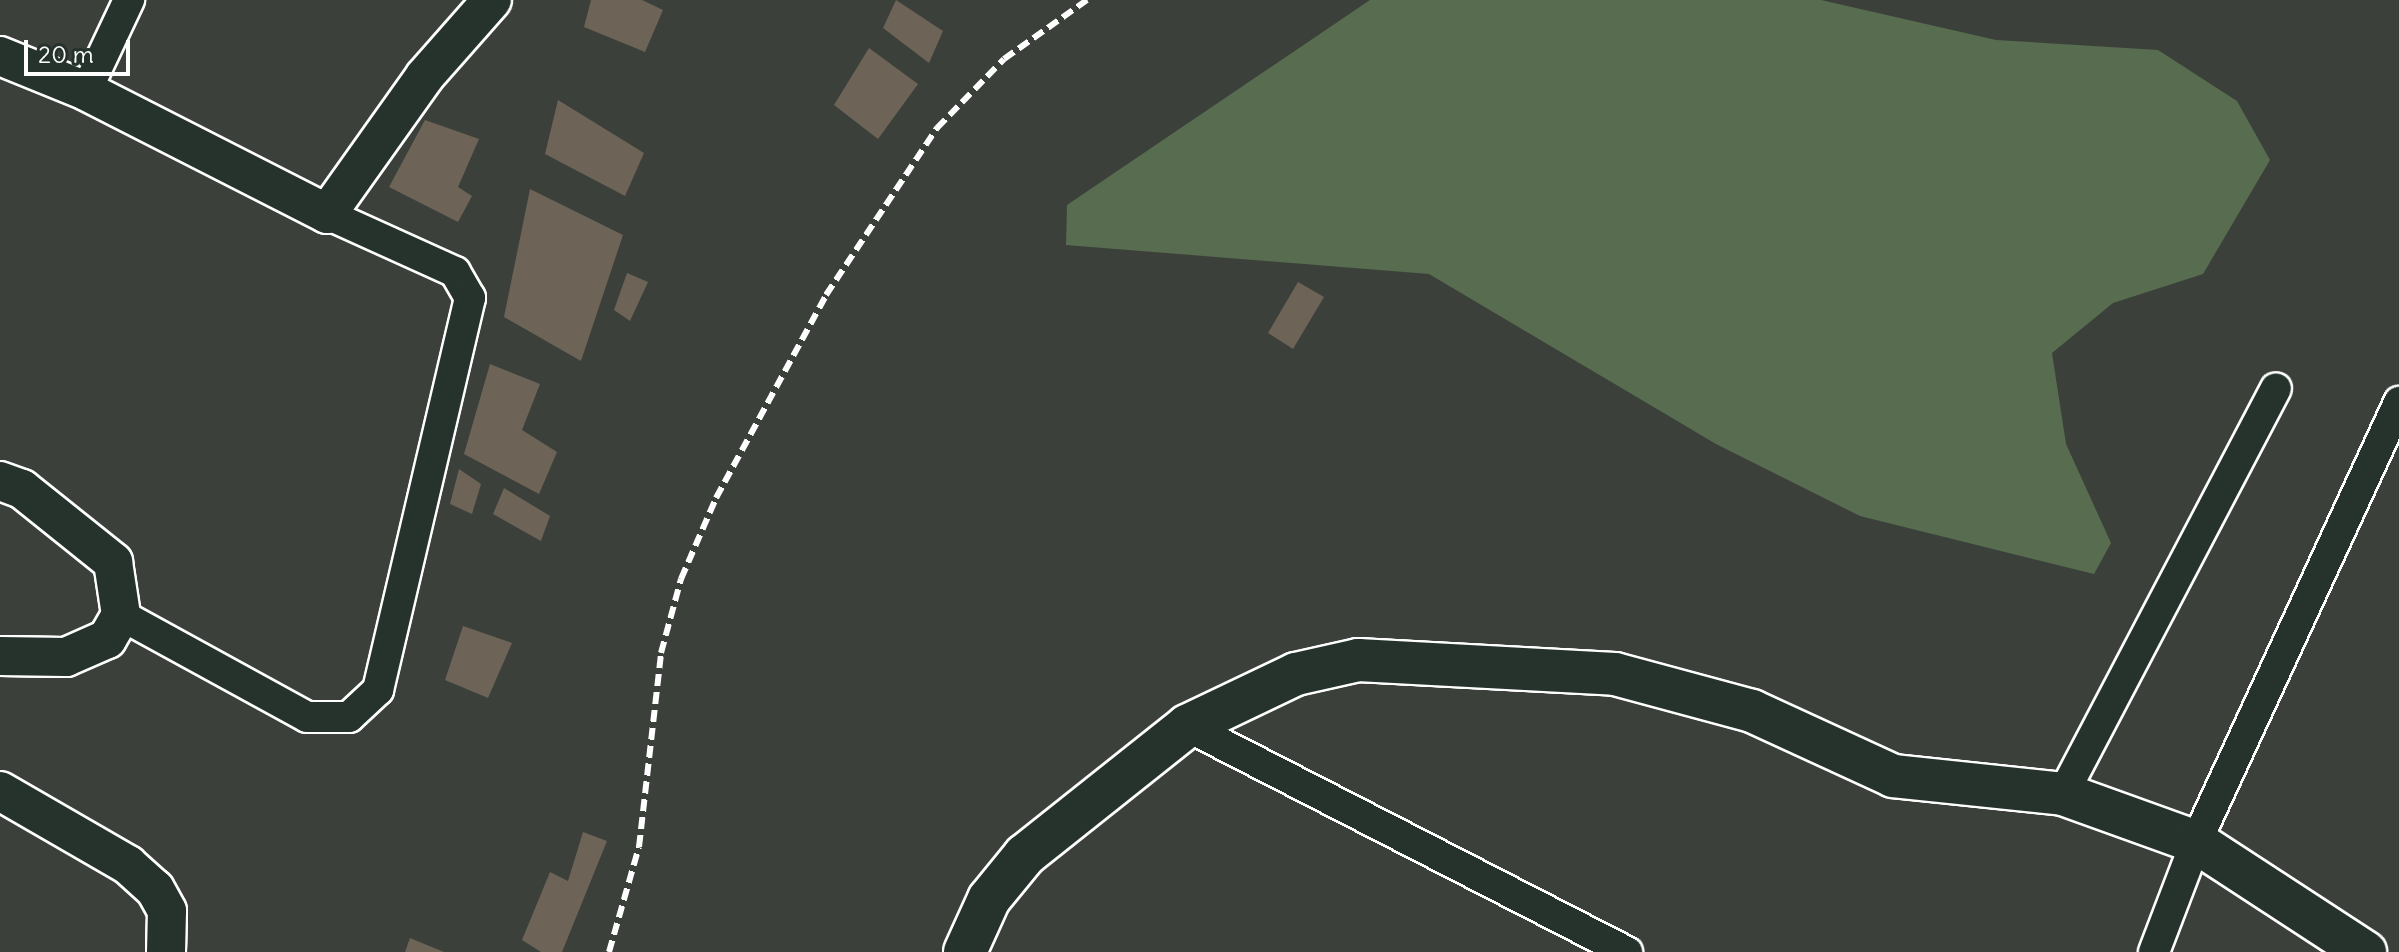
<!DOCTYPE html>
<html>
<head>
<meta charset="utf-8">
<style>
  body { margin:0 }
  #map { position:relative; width:2399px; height:952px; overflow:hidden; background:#3b413a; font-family:Delius,sans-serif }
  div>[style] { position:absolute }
  .green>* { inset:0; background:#586c4f }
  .building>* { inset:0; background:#6d6357 }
  .roads { filter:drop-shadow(2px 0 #fff) drop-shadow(-2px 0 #fff) drop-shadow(0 2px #fff) drop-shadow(0 -2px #fff) }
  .minor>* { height:30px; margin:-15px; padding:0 15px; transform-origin:15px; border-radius:15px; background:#26332d }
  .tertiary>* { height:38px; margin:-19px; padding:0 19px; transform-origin:19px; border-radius:19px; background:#26332d }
  .secondary>* { height:42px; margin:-21px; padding:0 21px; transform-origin:21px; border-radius:21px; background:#26332d }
  .rail>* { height:6px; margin-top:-3px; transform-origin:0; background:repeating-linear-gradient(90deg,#fff 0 12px,transparent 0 18px) }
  span { translate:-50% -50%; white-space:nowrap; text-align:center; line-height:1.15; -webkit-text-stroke:6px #26332d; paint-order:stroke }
  .scale { position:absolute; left:24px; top:40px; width:106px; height:36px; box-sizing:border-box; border:4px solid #fff; border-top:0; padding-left:10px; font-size:24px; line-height:28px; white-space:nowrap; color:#fff; -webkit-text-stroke:6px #26332d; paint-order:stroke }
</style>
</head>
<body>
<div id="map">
  <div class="green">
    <i style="clip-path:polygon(1370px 0,1821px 0,1996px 40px,2158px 50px,2237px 101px,2270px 160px,2203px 274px,2113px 303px,2052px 353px,2066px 444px,2111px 543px,2094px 574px,1860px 516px,1716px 444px,1429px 274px,1066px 245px,1067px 205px)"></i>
  </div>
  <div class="building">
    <i style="clip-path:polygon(591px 0,642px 0,663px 10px,645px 52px,584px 27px)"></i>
    <i style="clip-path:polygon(896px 0,943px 31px,929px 63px,883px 28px)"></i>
    <i style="clip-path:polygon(869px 48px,918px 84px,878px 139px,834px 105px)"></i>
    <i style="clip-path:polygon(558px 100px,644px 153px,625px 196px,545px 154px)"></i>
    <i style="clip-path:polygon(425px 120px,479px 139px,458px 187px,472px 196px,458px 222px,389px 187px)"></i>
    <i style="clip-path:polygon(530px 189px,623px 235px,581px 361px,504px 317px)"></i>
    <i style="clip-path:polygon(627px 273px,648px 282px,630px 321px,614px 310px)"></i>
    <i style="clip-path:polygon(1298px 282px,1324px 297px,1293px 349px,1268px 333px)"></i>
    <i style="clip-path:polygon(490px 364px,540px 384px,522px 430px,557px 452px,539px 494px,464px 454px)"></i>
    <i style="clip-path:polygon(459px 469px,481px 484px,472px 514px,450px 504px)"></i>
    <i style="clip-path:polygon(504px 488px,550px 516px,541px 541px,493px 514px)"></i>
    <i style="clip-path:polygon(463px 626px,512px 643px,488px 698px,445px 680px)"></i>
    <i style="clip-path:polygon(583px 832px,607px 841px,562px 952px,541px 952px,522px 940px,550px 872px,568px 881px)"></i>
    <i style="clip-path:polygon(410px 938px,444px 952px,405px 952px)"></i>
  </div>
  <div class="roads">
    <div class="minor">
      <i style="left:86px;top:91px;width:101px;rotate:-64.7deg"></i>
      <i style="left:121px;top:615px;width:212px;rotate:28.7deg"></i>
      <i style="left:307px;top:717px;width:42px"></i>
      <i style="left:349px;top:717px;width:40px;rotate:-43deg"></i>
      <i style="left:378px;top:690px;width:403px;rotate:-76.8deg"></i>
      <i style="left:470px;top:298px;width:30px;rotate:-120deg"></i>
      <i style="left:455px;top:272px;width:141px;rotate:-155.6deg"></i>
      <i style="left:1187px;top:726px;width:495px;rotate:27.2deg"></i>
      <i style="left:2063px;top:794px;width:458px;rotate:-62.3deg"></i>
      <i style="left:2154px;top:952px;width:118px;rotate:-69.1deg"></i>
      <i style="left:2196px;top:842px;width:485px;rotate:-65.2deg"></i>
    </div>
    <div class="tertiary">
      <i style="left:0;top:56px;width:93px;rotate:22.1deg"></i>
      <i style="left:86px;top:91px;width:271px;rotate:27deg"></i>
      <i style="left:327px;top:214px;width:169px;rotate:-54.6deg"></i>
      <i style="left:425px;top:76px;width:101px;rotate:-48.6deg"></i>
      <i style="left:0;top:481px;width:23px;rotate:20deg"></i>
      <i style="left:22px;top:489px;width:117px;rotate:38.7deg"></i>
      <i style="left:113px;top:562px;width:54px;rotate:81.4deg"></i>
      <i style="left:121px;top:615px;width:28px;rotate:120deg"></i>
      <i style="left:107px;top:639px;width:45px;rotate:156.3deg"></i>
      <i style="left:66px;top:657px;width:66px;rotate:-179.1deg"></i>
      <i style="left:0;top:791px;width:148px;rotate:30deg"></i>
      <i style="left:128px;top:865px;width:36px;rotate:42deg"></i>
      <i style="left:155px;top:889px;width:25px;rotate:61deg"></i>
      <i style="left:167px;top:911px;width:41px;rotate:91.4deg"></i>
    </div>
    <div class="secondary">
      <i style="left:965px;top:952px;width:58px;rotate:-65.6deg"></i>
      <i style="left:989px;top:899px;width:57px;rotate:-50.7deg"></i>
      <i style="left:1025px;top:855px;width:207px;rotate:-38.5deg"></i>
      <i style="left:1187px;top:726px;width:121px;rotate:-25.5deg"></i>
      <i style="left:1296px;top:674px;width:64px;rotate:-12.7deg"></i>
      <i style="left:1358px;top:660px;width:257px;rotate:3.1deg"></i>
      <i style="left:1615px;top:674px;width:142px;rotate:15.1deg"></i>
      <i style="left:1752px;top:711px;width:155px;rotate:24.7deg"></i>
      <i style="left:1893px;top:776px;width:171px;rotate:6deg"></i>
      <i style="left:2063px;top:794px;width:141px;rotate:19.8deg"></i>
      <i style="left:2196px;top:842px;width:202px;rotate:33.1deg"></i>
    </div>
  </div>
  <div class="rail">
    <i style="left:609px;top:952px;width:109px;rotate:-74.1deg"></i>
    <i style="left:639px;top:847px;width:195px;rotate:-83.5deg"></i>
    <i style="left:661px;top:653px;width:77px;rotate:-74.9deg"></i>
    <i style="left:681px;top:579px;width:88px;rotate:-66.6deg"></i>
    <i style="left:716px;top:498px;width:231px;rotate:-61.5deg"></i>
    <i style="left:826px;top:295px;width:201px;rotate:-56.4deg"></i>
    <i style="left:937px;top:128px;width:96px;rotate:-45.8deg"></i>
    <i style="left:1004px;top:59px;width:102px;rotate:-35.4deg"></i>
  </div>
  <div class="scale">20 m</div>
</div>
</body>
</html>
